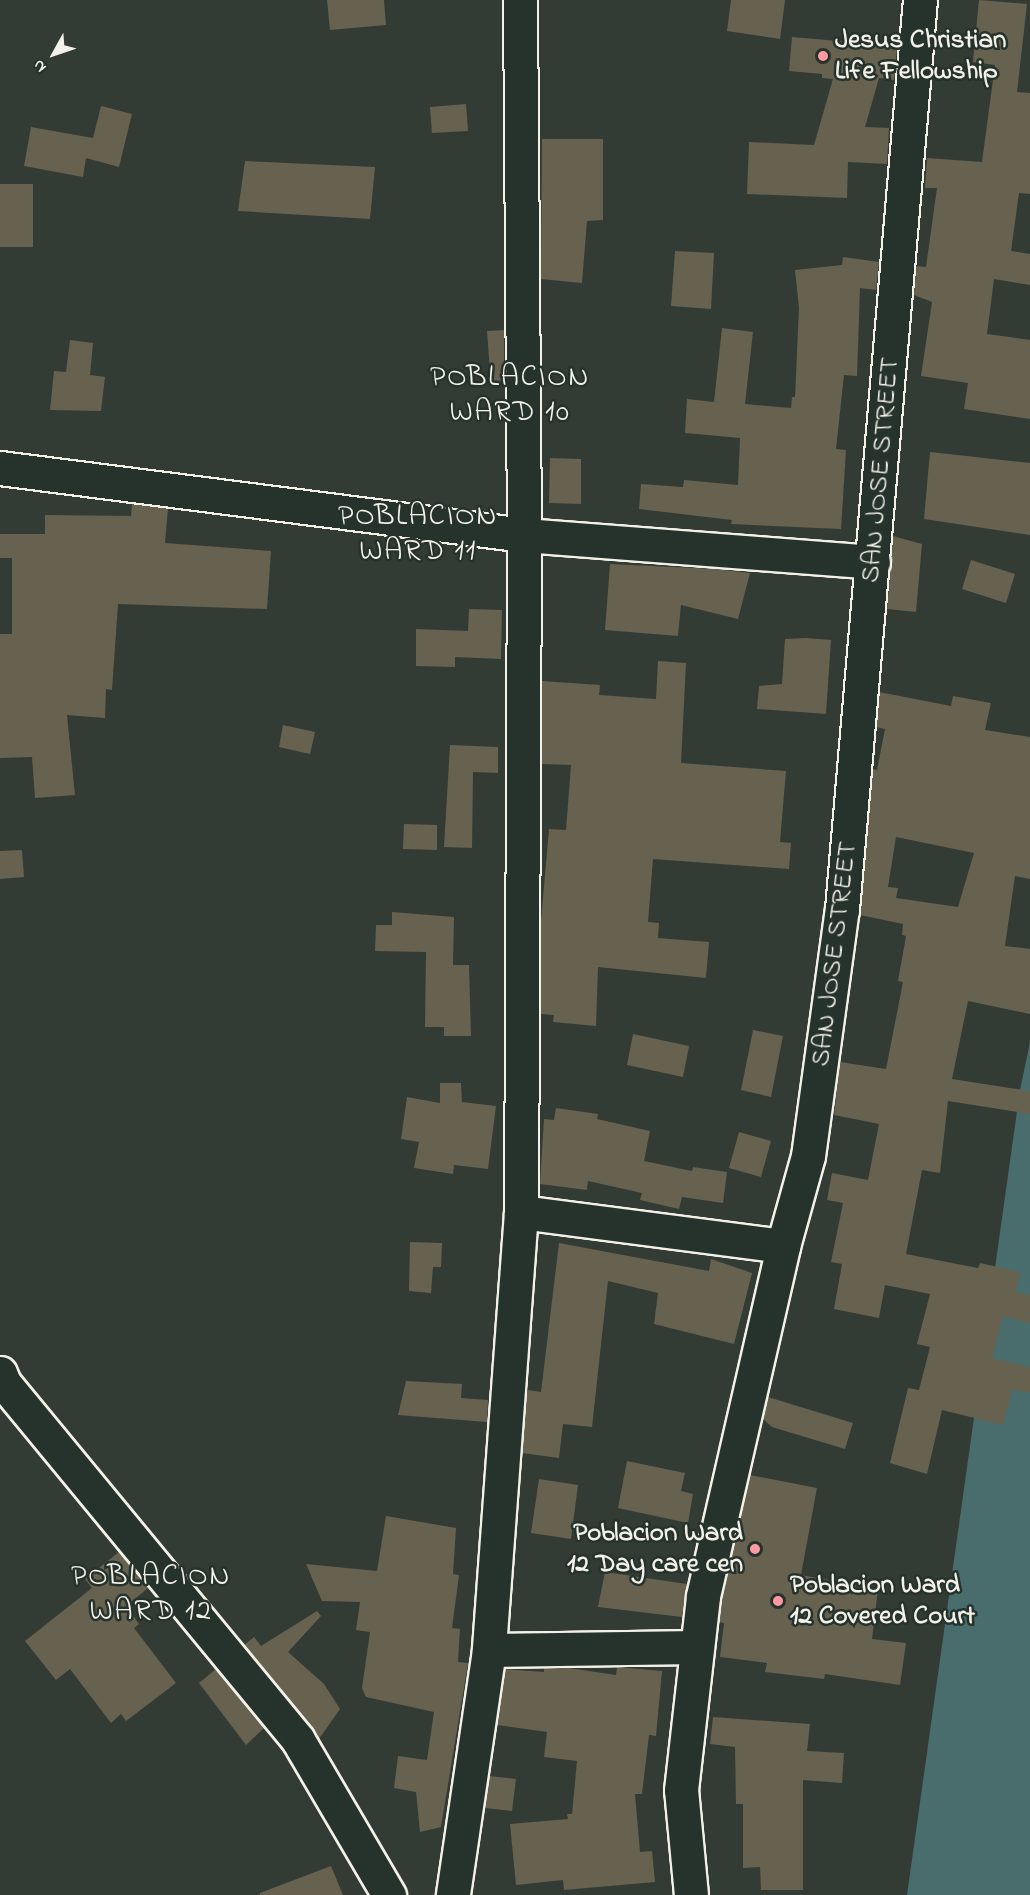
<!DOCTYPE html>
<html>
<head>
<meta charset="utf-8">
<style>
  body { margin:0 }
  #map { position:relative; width:1030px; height:1895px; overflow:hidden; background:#333c34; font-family:"Indie Flower",sans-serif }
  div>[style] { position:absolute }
  .water>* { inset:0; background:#496d6c }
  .building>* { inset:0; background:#676150 }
  .roads { filter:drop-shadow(2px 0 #f4f1e8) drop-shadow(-2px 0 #f4f1e8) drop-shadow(0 2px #f4f1e8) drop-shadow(0 -2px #f4f1e8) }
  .minor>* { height:33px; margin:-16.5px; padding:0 16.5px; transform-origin:16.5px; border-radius:16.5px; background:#26332d }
  .tertiary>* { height:33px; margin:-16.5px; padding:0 16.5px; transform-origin:16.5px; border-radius:16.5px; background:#26332d }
  .dots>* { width:16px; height:16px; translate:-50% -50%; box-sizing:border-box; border:3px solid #26332d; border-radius:50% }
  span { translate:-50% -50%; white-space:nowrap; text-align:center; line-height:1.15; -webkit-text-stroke:5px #26332d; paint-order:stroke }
  .poi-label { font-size:27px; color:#f4f1e8; font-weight:700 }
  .left { translate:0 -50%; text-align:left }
  .right { translate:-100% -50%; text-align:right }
  .street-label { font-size:27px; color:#f4f1e8 }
  .quarter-label { font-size:30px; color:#f4f1e8; letter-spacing:1.5px }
  .north { position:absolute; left:24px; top:24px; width:60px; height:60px; -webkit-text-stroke:4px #26332d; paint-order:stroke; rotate:230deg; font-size:16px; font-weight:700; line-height:24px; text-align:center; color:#f4f1e8 }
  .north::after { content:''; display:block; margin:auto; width:21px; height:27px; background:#f4f1e8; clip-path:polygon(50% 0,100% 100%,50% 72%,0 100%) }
</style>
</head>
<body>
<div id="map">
  <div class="water">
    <i style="clip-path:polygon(1030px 1042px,1030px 1895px,907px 1895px,1020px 1090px)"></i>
  </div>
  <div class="building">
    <i style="clip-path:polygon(327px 0,384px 0,386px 25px,330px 30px)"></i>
    <i style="clip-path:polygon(731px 0,785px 0,780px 39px,727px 31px)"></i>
    <i style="clip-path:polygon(979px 0,1027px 4px,1017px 92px,1030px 93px,1030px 194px,1019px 193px,1011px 251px,1030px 254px,1030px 285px,994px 279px,987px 334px,1030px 340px,1030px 419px,964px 409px,968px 383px,921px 376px,932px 302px,914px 295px,916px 266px,926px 267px,937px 188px,925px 188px,927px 158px,982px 162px,995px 65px,973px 62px)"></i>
    <i style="clip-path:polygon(792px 37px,897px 46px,894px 80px,879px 78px,865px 127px,889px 128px,887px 164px,848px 162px,847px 198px,747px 194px,749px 142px,814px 145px,833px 79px,822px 78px,822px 74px,789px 71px)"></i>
    <i style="clip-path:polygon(466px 104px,468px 131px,432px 133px,430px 107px)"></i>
    <i style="clip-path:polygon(101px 106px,132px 114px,119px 167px,86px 158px,83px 177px,24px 166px,31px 127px,93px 138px)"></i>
    <i style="clip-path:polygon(542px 139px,603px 139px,603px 220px,587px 221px,582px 283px,541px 279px)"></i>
    <i style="clip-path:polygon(245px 161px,375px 167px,370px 219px,238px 211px)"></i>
    <i style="clip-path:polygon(0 184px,33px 184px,33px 247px,0 247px)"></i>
    <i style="clip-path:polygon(675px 251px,714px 253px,711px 309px,671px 306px)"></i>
    <i style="clip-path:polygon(843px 257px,879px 262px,876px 290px,860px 288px,857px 376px,844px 375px,836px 449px,846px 450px,841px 529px,731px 524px,732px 520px,639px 509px,641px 484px,683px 487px,684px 480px,738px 485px,740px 438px,685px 433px,687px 399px,714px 402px,722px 328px,753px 332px,745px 404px,791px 408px,792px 397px,795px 397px,799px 308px,795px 270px,842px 265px)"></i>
    <i style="clip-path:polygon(504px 330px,504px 384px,491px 385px,487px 331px)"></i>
    <i style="clip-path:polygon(70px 340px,93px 343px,90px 375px,105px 377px,101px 411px,50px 410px,54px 371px,66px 372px)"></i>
    <i style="clip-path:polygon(930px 452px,1030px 463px,1030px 535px,924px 519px)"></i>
    <i style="clip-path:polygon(550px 458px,581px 459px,581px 504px,549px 503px)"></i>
    <i style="clip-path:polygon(132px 504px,168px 508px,165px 543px,271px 551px,267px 609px,118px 604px,112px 690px,106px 689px,105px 718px,67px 715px,75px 795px,35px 798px,32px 757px,0 758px,0 634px,12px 634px,12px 558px,0 558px,0 534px,45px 534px,45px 515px,131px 516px)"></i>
    <i style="clip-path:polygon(893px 536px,922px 544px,916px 612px,887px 609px)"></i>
    <i style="clip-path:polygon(971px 560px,1015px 574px,1006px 603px,962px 589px)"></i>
    <i style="clip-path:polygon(610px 564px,715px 569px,750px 573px,738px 619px,681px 605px,678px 636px,605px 630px)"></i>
    <i style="clip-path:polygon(469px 609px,502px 610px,501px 659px,455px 657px,455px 667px,416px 666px,416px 629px,468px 631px)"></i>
    <i style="clip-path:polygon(806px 638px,831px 640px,826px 714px,757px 709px,759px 686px,782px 684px,785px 639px)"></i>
    <i style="clip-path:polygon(658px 661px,686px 663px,681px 763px,786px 771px,780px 842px,791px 843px,789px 869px,653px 859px,648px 922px,659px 923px,658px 938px,709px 942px,706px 978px,598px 967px,596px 1026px,553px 1022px,554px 1015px,541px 1014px,541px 921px,549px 829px,566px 830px,571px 765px,542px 764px,542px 681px,600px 685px,599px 695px,656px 699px)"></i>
    <i style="clip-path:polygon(evenodd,879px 692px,951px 706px,953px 696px,991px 703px,985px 730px,1030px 737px,1030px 879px,1015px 876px,1005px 946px,1030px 949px,1030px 1014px,968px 1001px,952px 1079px,1030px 1091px,1030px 1114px,948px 1101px,940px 1173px,922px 1170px,906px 1254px,978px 1268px,980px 1263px,1020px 1272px,1016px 1292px,1030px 1295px,1030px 1323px,1003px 1316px,992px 1358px,1030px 1367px,1030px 1392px,1012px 1390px,1003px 1425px,942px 1410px,927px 1474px,890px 1463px,908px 1388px,919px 1390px,930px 1347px,917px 1344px,930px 1294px,885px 1285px,879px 1318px,834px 1309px,842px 1264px,831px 1262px,843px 1203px,827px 1200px,832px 1173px,868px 1180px,879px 1124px,834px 1115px,840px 1062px,886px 1069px,903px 982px,898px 981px,906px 936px,902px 935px,903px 924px,860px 915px,873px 769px,877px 770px,885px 729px,876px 727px,879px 692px,896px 837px,974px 853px,958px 907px,896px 898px,898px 888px,888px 887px,896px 837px)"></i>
    <i style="clip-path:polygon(283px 725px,315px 732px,310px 754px,279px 747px)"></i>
    <i style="clip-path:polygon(450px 745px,498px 747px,498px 773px,473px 772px,472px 848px,444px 847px)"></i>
    <i style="clip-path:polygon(404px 824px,437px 825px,437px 850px,403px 849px)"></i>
    <i style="clip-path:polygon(22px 850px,24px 877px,0 879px,0 851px)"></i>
    <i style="clip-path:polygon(392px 912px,454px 917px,453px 965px,469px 965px,471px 1036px,444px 1036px,444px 1027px,425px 1027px,426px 952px,375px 951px,376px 925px,392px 925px)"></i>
    <i style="clip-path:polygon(753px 1030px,783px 1036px,771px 1097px,741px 1090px)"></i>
    <i style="clip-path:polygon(633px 1034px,689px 1046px,683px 1077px,627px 1065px)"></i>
    <i style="clip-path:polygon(440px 1083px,461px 1083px,462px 1102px,496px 1106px,488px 1169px,454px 1165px,453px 1174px,414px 1168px,419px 1142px,401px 1139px,407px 1097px,440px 1103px)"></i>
    <i style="clip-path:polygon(556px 1108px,598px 1114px,597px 1119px,650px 1131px,644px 1161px,692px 1171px,693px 1167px,727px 1172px,723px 1203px,682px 1197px,679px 1209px,640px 1200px,642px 1193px,588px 1181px,587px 1190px,540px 1184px,544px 1119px,554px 1120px)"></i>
    <i style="clip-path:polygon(739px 1132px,771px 1141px,761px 1177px,729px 1168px)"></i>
    <i style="clip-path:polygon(410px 1242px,442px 1243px,441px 1267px,433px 1267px,431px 1293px,409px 1291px)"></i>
    <i style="clip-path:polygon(559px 1243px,709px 1271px,711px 1259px,752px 1273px,734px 1344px,654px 1324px,658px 1293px,608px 1281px,592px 1427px,563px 1424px,559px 1458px,522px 1453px,527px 1390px,541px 1392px)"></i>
    <i style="clip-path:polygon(406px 1381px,462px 1384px,461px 1398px,488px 1400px,487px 1422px,398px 1415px)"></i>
    <i style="clip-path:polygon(768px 1397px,853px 1423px,845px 1449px,772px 1427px,763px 1419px)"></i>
    <i style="clip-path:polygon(627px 1461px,685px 1473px,681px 1491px,693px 1494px,688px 1523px,618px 1508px)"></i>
    <i style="clip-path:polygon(750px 1475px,817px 1488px,801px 1575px,878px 1589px,872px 1639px,906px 1643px,900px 1685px,825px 1674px,824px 1679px,765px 1672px,767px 1663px,720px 1657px,724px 1623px,719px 1622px,722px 1599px)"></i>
    <i style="clip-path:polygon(539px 1479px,578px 1485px,571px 1539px,531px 1533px)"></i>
    <i style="clip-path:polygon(386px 1516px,456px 1528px,453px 1574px,459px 1575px,452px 1628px,460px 1629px,458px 1662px,468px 1663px,441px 1827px,420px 1832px,416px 1792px,394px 1788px,398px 1756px,427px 1760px,434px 1712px,366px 1697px,362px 1688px,370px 1632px,356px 1630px,360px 1602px,322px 1601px,306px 1564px,377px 1571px)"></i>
    <i style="clip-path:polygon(119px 1552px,148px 1588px,126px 1606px,139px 1624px,134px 1628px,176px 1683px,126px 1721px,121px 1714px,111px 1723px,70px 1669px,56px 1680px,25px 1641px,92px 1588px,85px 1579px)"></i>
    <i style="clip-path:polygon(605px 1572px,687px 1584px,682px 1617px,598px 1607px)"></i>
    <i style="clip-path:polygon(317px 1611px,321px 1616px,288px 1652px,324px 1684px,340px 1709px,319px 1739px,244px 1645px,254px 1637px,261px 1646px)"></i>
    <i style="clip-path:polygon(617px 1667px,662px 1671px,656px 1736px,649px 1735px,642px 1794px,635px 1794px,640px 1852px,652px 1851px,655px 1882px,564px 1890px,563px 1880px,516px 1885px,510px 1824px,568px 1819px,567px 1814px,572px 1814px,577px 1761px,544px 1757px,547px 1732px,497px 1725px,505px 1669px,544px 1672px,544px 1668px,569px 1668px,616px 1675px)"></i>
    <i style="clip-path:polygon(216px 1669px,264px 1728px,246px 1745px,199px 1683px)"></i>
    <i style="clip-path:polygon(713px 1717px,810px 1724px,807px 1751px,844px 1753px,842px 1783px,803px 1780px,803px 1890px,761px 1890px,760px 1867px,743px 1868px,743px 1804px,736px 1804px,735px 1747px,710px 1744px)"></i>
    <i style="clip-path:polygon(489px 1776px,516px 1779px,512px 1811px,485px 1808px)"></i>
    <i style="clip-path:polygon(331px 1866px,343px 1895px,260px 1895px,260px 1893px)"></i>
  </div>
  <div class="roads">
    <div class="minor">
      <i style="left:520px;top:0;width:535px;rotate:89.57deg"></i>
      <i style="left:524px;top:535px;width:350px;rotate:4.4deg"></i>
      <i style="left:0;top:468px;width:528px;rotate:7.29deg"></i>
      <i style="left:524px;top:535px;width:677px;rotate:90.25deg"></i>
      <i style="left:521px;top:1212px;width:439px;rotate:94.2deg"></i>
      <i style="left:489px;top:1650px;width:248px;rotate:98.4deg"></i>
      <i style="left:521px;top:1212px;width:264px;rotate:7.4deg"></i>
      <i style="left:489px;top:1650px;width:208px;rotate:-0.8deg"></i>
    </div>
    <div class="tertiary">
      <i style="left:0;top:1373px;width:11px;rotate:68deg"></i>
      <i style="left:4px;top:1383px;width:462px;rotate:50.5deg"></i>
      <i style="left:298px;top:1740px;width:180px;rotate:59.6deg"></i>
      <i style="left:691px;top:1895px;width:105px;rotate:-95.4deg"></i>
      <i style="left:681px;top:1790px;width:195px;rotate:-83.5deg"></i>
      <i style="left:703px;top:1596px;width:359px;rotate:-77.1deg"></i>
      <i style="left:783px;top:1246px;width:93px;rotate:-74.5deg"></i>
      <i style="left:808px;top:1156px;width:249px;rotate:-82.2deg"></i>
      <i style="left:842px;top:909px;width:912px;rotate:-85.1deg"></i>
    </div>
  </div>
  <div class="dots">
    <i style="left:823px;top:56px;background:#ff9aa2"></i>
    <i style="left:755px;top:1549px;background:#ff9aa2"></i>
    <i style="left:778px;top:1601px;background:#ff9aa2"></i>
  </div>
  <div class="poi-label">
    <span class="left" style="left:835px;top:56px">Jesus Christian<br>Life Fellowship</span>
    <span class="right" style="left:743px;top:1549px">Poblacion Ward<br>12 Day care cen</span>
    <span class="left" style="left:790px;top:1601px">Poblacion Ward<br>12 Covered Court</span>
  </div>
  <div class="street-label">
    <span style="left:881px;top:470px;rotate:-85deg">SAN JOSE STREET</span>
    <span style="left:835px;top:954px;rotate:-83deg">SAN JOSE STREET</span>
  </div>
  <div class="quarter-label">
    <span style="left:510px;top:395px">POBLACION<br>WARD 10</span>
    <span style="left:418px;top:534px">POBLACION<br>WARD 11</span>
    <span style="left:151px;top:1594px">POBLACION<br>WARD 12</span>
  </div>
  <div class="north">N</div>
</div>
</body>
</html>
